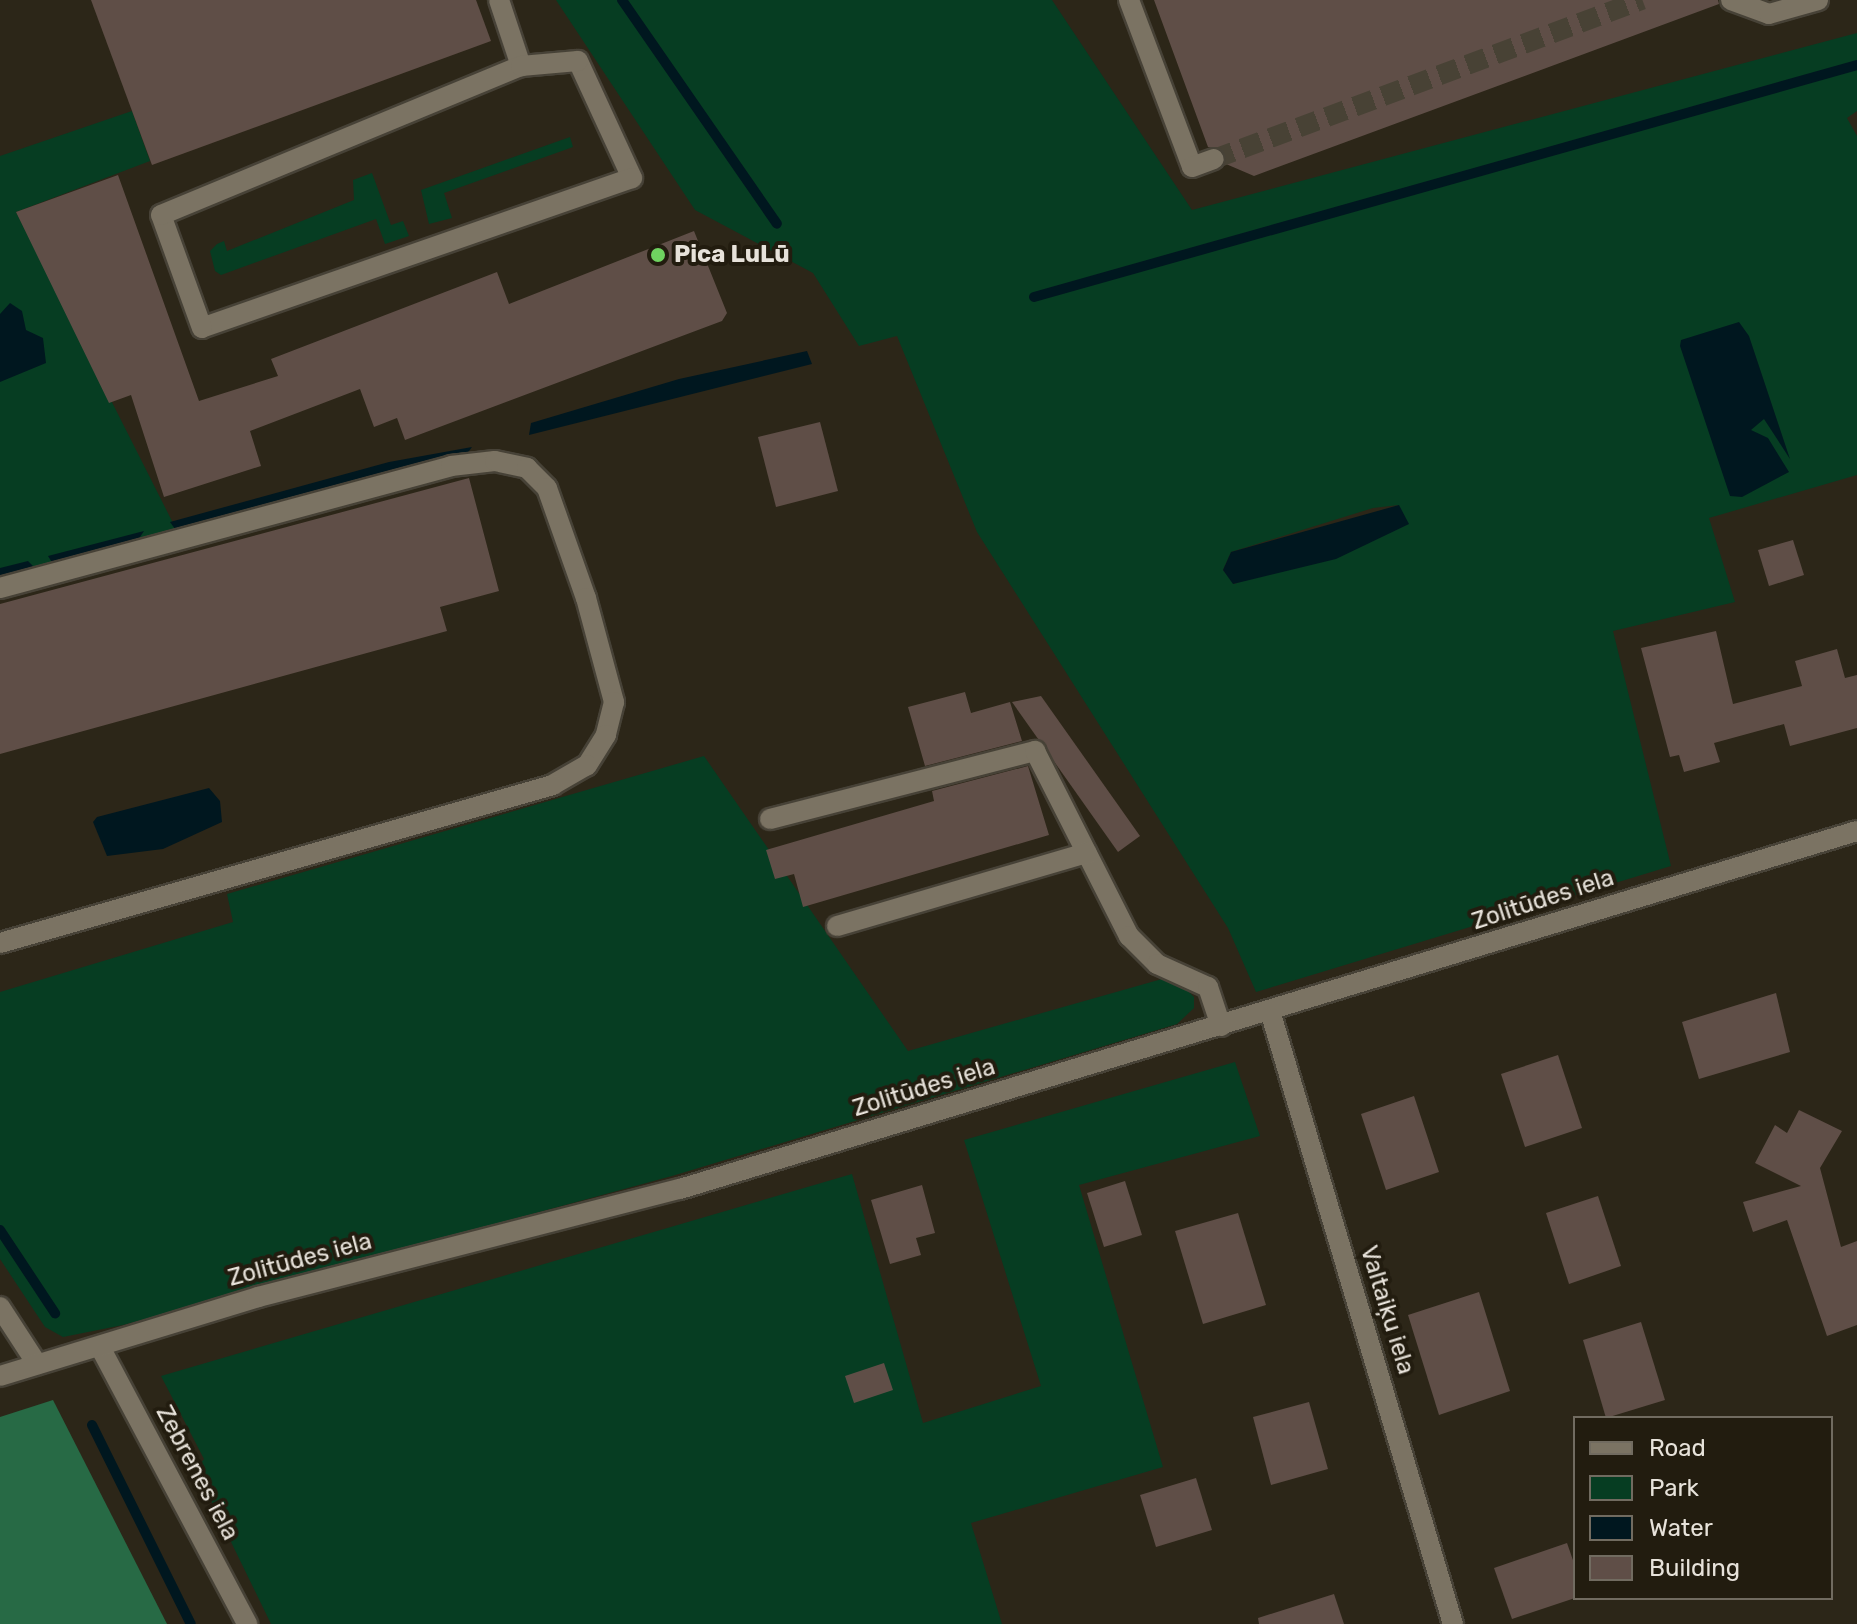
<!DOCTYPE html>
<html>
<head>
<meta charset="utf-8">
<style>
  body { margin:0 }
  #map { position:relative; width:1857px; height:1624px; overflow:hidden; background:#2c2618; font-family:Rubik,sans-serif }
  div>[style] { position:absolute }
  .green>* { inset:0; background:#063d22 }
  .forest>* { inset:0; background:#276a45 }
  .water>* { inset:0; background:#00171f }
  .stream>* { height:10px; margin:-5px; padding:0 5px; transform-origin:5px; border-radius:5px; background:#00171f }
  .building>* { inset:0; background:#5f4e47 }
  .minor-tunnel>* { height:20px; margin-top:-10px; transform-origin:0; background:repeating-linear-gradient(90deg,#484235 0 20px,transparent 0 30px) }
  .roads { filter:drop-shadow(2px 0 #474237) drop-shadow(-2px 0 #474237) drop-shadow(0 2px #474237) drop-shadow(0 -2px #474237) }
  .minor>* { height:20px; margin:-10px; padding:0 10px; transform-origin:10px; border-radius:10px; background:#7b7363 }
  .dots>* { width:22px; height:22px; translate:-50% -50%; box-sizing:border-box; border:4px solid #221c0f; border-radius:50% }
  span { translate:-50% -50%; white-space:nowrap; text-align:center; line-height:1.15; -webkit-text-stroke:8px #221c0f; paint-order:stroke }
  .poi-label { font-size:24px; color:#e7e2da; font-weight:700 }
  .left { translate:0 -50%; text-align:left }
  .street-label { font-size:24px; color:#e7e2da }
  .legend { position:absolute; left:1573px; top:1416px; width:260px; height:184px; box-sizing:border-box; background:#221c0f; border:2px solid #716b60; margin:0; padding:10px 14px; list-style:none; font-size:24px; color:#e7e2da }
  .legend li { display:flex; align-items:center; gap:16px; height:40px }
  .legend b { width:40px; border:2px solid #716b60 }
</style>
</head>
<body>
<div id="map">
  <div class="green">
    <i style="clip-path:polygon(evenodd,556px 0,1052px 0,1192px 210px,1857px 33px,1857px 111px,1847px 118px,1857px 136px,1857px 475px,1709px 518px,1735px 602px,1613px 631px,1671px 866px,1256px 992px,1228px 928px,977px 532px,897px 336px,859px 346px,813px 273px,695px 210px,556px 0,1399px 505px,1259px 575px,1234px 584px,1223px 570px,1231px 552px,1373px 508px,1399px 505px)"></i>
    <i style="clip-path:polygon(132px 111px,150px 161px,16px 212px,178px 533px,0 576px,0 156px)"></i>
    <i style="clip-path:polygon(570px 137px,573px 147px,444px 193px,452px 218px,429px 224px,421px 190px)"></i>
    <i style="clip-path:polygon(372px 173px,391px 225px,403px 221px,409px 236px,385px 244px,376px 219px,221px 275px,215px 271px,210px 251px,217px 244px,224px 241px,227px 251px,354px 200px,353px 180px)"></i>
    <i style="clip-path:polygon(704px 756px,908px 1051px,1162px 979px,1185px 988px,1194px 997px,1194px 1008px,1177px 1024px,672px 1176px,123px 1325px,63px 1337px,45px 1327px,0 1259px,0 992px,233px 922px,227px 894px)"></i>
    <i style="clip-path:polygon(1235px 1062px,1260px 1136px,1079px 1185px,1163px 1467px,971px 1523px,1002px 1624px,271px 1624px,196px 1470px,204px 1459px,161px 1376px,852px 1174px,923px 1423px,1041px 1386px,964px 1140px)"></i>
  </div>
  <div class="forest">
    <i style="clip-path:polygon(53px 1400px,167px 1624px,0 1624px,0 1417px)"></i>
  </div>
  <div class="water">
    <i style="clip-path:polygon(10px 303px,22px 311px,26px 330px,43px 338px,46px 363px,0 382px,0 314px)"></i>
    <i style="clip-path:polygon(1739px 322px,1749px 336px,1790px 459px,1764px 419px,1751px 430px,1768px 438px,1789px 472px,1742px 497px,1730px 496px,1680px 346px,1681px 340px)"></i>
    <i style="clip-path:polygon(807px 351px,812px 364px,529px 435px,531px 423px,679px 379px)"></i>
    <i style="clip-path:polygon(472px 447px,464px 458px,175px 529px,170px 522px,389px 462px)"></i>
    <i style="clip-path:polygon(1399px 505px,1409px 524px,1336px 559px,1233px 584px,1223px 570px,1231px 552px)"></i>
    <i style="clip-path:polygon(144px 531px,136px 543px,53px 564px,48px 556px)"></i>
    <i style="clip-path:polygon(28px 561px,34px 567px,0 578px,0 568px)"></i>
    <i style="clip-path:polygon(209px 788px,220px 801px,222px 822px,163px 849px,107px 856px,93px 822px,97px 817px)"></i>
  </div>
  <div class="stream">
    <i style="left:622px;top:0;width:272px;rotate:55.3deg"></i>
    <i style="left:1034px;top:297px;width:855px;rotate:-15.74deg"></i>
    <i style="left:0;top:1230px;width:100px;rotate:56.5deg"></i>
    <i style="left:92px;top:1425px;width:222px;rotate:63.6deg"></i>
  </div>
  <div class="building">
    <i style="clip-path:polygon(91px 0,476px 0,491px 41px,152px 165px)"></i>
    <i style="clip-path:polygon(1154px 0,1718px 0,1719px 4px,1254px 176px,1226px 164px,1222px 149px,1208px 147px)"></i>
    <i style="clip-path:polygon(118px 175px,199px 401px,278px 376px,271px 359px,497px 272px,509px 304px,694px 231px,727px 313px,722px 321px,405px 440px,397px 418px,374px 427px,360px 389px,250px 431px,261px 466px,164px 497px,131px 395px,109px 403px,16px 212px)"></i>
    <i style="clip-path:polygon(820px 422px,838px 491px,776px 507px,758px 437px)"></i>
    <i style="clip-path:polygon(469px 478px,499px 591px,440px 607px,447px 631px,0 754px,0 604px)"></i>
    <i style="clip-path:polygon(1793px 540px,1804px 575px,1769px 586px,1758px 550px)"></i>
    <i style="clip-path:polygon(1716px 631px,1733px 704px,1802px 686px,1795px 661px,1837px 649px,1845px 678px,1857px 675px,1857px 728px,1790px 746px,1784px 724px,1714px 743px,1720px 762px,1684px 772px,1679px 755px,1670px 757px,1641px 648px)"></i>
    <i style="clip-path:polygon(965px 692px,971px 713px,1010px 702px,1022px 741px,925px 766px,908px 707px)"></i>
    <i style="clip-path:polygon(1041px 696px,1140px 836px,1118px 852px,1012px 702px)"></i>
    <i style="clip-path:polygon(1028px 766px,1049px 835px,803px 907px,794px 874px,775px 879px,766px 850px,934px 801px,932px 791px)"></i>
    <i style="clip-path:polygon(1776px 993px,1790px 1052px,1699px 1079px,1682px 1022px)"></i>
    <i style="clip-path:polygon(1558px 1055px,1582px 1128px,1525px 1147px,1501px 1074px)"></i>
    <i style="clip-path:polygon(1414px 1096px,1439px 1172px,1386px 1190px,1361px 1114px)"></i>
    <i style="clip-path:polygon(1799px 1110px,1842px 1131px,1820px 1168px,1841px 1247px,1857px 1241px,1857px 1325px,1827px 1336px,1787px 1220px,1753px 1232px,1743px 1202px,1801px 1186px,1755px 1163px,1775px 1125px,1787px 1133px)"></i>
    <i style="clip-path:polygon(1125px 1181px,1142px 1235px,1104px 1247px,1087px 1193px)"></i>
    <i style="clip-path:polygon(922px 1185px,935px 1233px,916px 1238px,921px 1255px,890px 1264px,871px 1200px)"></i>
    <i style="clip-path:polygon(1598px 1196px,1621px 1266px,1569px 1284px,1546px 1213px)"></i>
    <i style="clip-path:polygon(1238px 1213px,1266px 1305px,1203px 1324px,1175px 1231px)"></i>
    <i style="clip-path:polygon(1479px 1292px,1510px 1391px,1439px 1415px,1408px 1315px)"></i>
    <i style="clip-path:polygon(1641px 1322px,1665px 1400px,1606px 1418px,1583px 1340px)"></i>
    <i style="clip-path:polygon(884px 1363px,893px 1390px,854px 1403px,845px 1376px)"></i>
    <i style="clip-path:polygon(1309px 1402px,1328px 1469px,1271px 1485px,1253px 1417px)"></i>
    <i style="clip-path:polygon(1196px 1478px,1212px 1530px,1156px 1547px,1140px 1495px)"></i>
    <i style="clip-path:polygon(1567px 1543px,1575px 1566px,1575px 1598px,1512px 1619px,1494px 1568px)"></i>
    <i style="clip-path:polygon(1334px 1594px,1344px 1624px,1259px 1624px,1258px 1618px)"></i>
  </div>
  <div class="minor-tunnel">
    <i style="left:1214px;top:159px;width:457px;rotate:-20.4deg"></i>
  </div>
  <div class="roads">
    <div class="minor">
      <i style="left:499px;top:0;width:70px;rotate:71.6deg"></i>
      <i style="left:1129px;top:0;width:178px;rotate:69.3deg"></i>
      <i style="left:1192px;top:167px;width:23px;rotate:-20deg"></i>
      <i style="left:1731px;top:0;width:40px;rotate:20.2deg"></i>
      <i style="left:1769px;top:14px;width:51px;rotate:-15.9deg"></i>
      <i style="left:578px;top:61px;width:129px;rotate:65.2deg"></i>
      <i style="left:632px;top:178px;width:455px;rotate:160.8deg"></i>
      <i style="left:202px;top:328px;width:120px;rotate:-109.9deg"></i>
      <i style="left:161px;top:215px;width:390px;rotate:-22.5deg"></i>
      <i style="left:521px;top:66px;width:57px;rotate:-5deg"></i>
      <i style="left:0;top:588px;width:467px;rotate:-15.1deg"></i>
      <i style="left:451px;top:466px;width:44px;rotate:-6.5deg"></i>
      <i style="left:495px;top:461px;width:33px;rotate:12deg"></i>
      <i style="left:527px;top:468px;width:28px;rotate:45deg"></i>
      <i style="left:547px;top:488px;width:117px;rotate:70.5deg"></i>
      <i style="left:586px;top:598px;width:108px;rotate:74.9deg"></i>
      <i style="left:614px;top:702px;width:34px;rotate:104deg"></i>
      <i style="left:606px;top:735px;width:36px;rotate:122deg"></i>
      <i style="left:587px;top:765px;width:39px;rotate:150deg"></i>
      <i style="left:553px;top:785px;width:575px;rotate:164.05deg"></i>
      <i style="left:770px;top:819px;width:274px;rotate:-14.4deg"></i>
      <i style="left:1035px;top:751px;width:208px;rotate:63.1deg"></i>
      <i style="left:1129px;top:936px;width:40px;rotate:45deg"></i>
      <i style="left:1157px;top:964px;width:56px;rotate:24.3deg"></i>
      <i style="left:1208px;top:987px;width:41px;rotate:71.6deg"></i>
      <i style="left:837px;top:926px;width:260px;rotate:-16.3deg"></i>
      <i style="left:1270px;top:1011px;width:640px;rotate:73.38deg"></i>
      <i style="left:0;top:1307px;width:68px;rotate:57deg"></i>
      <i style="left:100px;top:1347px;width:314px;rotate:62deg"></i>
      <i style="left:0;top:1376px;width:270px;rotate:-17deg"></i>
      <i style="left:258px;top:1297px;width:436px;rotate:-14.4deg"></i>
      <i style="left:680px;top:1189px;width:1230px;rotate:-16.92deg"></i>
    </div>
  </div>
  <div class="dots">
    <i style="left:658px;top:255px;background:#6fd360"></i>
  </div>
  <div class="poi-label">
    <span class="left" style="left:674px;top:255px">Pica LuLū</span>
  </div>
  <div class="street-label">
    <span style="left:1543px;top:900px;rotate:-18deg">Zolitūdes iela</span>
    <span style="left:924px;top:1088px;rotate:-17deg">Zolitūdes iela</span>
    <span style="left:300px;top:1260px;rotate:-15deg">Zolitūdes iela</span>
    <span style="left:1387px;top:1310px;rotate:73deg">Valtaiķu iela</span>
    <span style="left:197px;top:1473px;rotate:62deg">Zebrenes iela</span>
  </div>
  <ul class="legend">
  <li><b style="height:10px;background:#7b7363"></b>Road</li>
  <li><b style="height:22px;background:#063d22"></b>Park</li>
  <li><b style="height:22px;background:#00171f"></b>Water</li>
  <li><b style="height:22px;background:#5f4e47"></b>Building</li>
  </ul>
</div>
</body>
</html>
